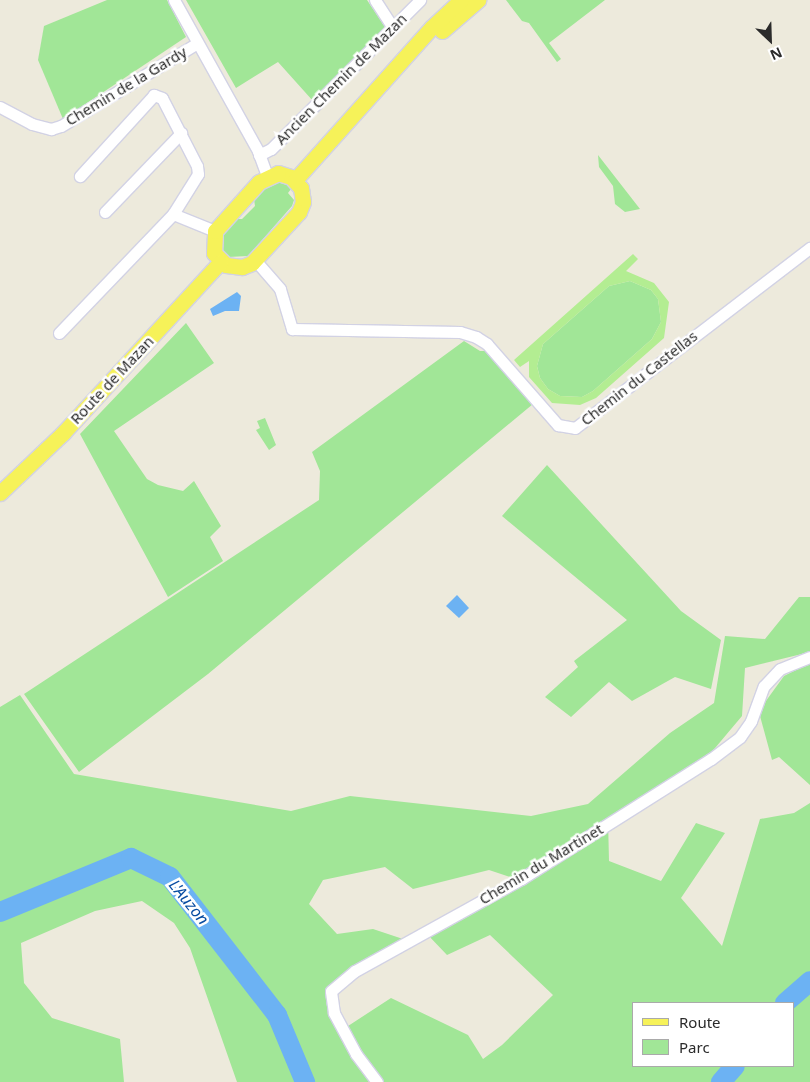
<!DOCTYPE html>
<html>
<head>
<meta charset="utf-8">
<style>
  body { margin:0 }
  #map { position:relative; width:810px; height:1082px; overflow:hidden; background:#edeadc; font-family:"Noto Sans",sans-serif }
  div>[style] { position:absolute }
  .green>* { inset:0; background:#a1e697 }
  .pitch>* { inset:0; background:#b3ed92 }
  .water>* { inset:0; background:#6cb2f3 }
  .river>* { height:20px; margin:-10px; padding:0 10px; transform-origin:10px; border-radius:10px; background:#6cb2f3 }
  .roads { filter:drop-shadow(1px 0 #d2d2e4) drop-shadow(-1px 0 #d2d2e4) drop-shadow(0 1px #d2d2e4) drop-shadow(0 -1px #d2d2e4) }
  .minor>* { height:11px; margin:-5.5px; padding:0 5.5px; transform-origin:5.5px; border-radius:5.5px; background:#fff }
  .major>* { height:15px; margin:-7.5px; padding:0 7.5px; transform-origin:7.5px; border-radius:7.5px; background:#f6f259 }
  span { translate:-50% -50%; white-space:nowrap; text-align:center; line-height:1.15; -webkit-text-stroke:5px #fff; paint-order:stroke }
  .street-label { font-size:15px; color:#2b2b2b }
  .water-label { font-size:16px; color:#084ca1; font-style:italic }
  .legend { position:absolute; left:632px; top:1002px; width:162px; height:65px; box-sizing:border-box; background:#fff; border:1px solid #aaa; margin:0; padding:6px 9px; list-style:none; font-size:15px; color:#2b2b2b }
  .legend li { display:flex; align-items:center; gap:10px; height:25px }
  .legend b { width:25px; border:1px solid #aaa }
  .north { position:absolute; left:745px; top:15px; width:50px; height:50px; -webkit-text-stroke:4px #fff; paint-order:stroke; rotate:156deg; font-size:14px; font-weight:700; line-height:20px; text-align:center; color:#2b2b2b }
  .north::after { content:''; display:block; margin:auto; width:18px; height:22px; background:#2b2b2b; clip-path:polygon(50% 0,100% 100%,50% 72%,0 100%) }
</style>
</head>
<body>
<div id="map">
  <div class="green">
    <i style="clip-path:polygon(107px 0,167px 0,186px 37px,63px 119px,38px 60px,44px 26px)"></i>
    <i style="clip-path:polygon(186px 0,367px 0,385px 27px,313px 101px,278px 62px,236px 88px)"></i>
    <i style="clip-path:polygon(506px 0,605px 0,549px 43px,561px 59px,557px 62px,529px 23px,522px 21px)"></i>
    <i style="clip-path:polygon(598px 155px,640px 209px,625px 212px,615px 204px,613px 186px,599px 167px)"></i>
    <i style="clip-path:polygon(277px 182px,286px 183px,291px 189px,288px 193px,294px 200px,292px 206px,248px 256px,228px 257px,221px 248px,221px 236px,236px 219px,242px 219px,255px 206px,254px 199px,266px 186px)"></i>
    <i style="clip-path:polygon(630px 281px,651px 290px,658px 299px,661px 322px,652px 339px,593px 391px,582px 397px,560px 396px,548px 389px,540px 378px,537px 366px,543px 344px,609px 286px)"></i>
    <i style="clip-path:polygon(186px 323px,214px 363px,114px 431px,147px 479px,158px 485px,183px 491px,194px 481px,221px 526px,210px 537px,223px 561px,168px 597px,80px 434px)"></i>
    <i style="clip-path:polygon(464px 341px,480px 351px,488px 351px,533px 404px,208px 674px,79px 772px,24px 694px,319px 500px,320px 471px,312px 452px)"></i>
    <i style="clip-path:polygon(265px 418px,276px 445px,269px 450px,256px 430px,260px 428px,257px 421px)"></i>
    <i style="clip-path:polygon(547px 465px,681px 611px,721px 640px,711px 689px,675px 677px,632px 701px,609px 682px,571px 717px,545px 697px,578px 667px,574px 661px,627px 620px,502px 516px)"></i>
    <i style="clip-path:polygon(evenodd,799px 597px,810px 597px,810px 652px,745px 668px,742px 716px,710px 754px,608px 819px,609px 861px,661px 881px,696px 823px,725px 833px,681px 898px,722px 946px,760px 819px,794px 813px,810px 803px,810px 1082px,380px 1082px,345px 1028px,391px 998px,468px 1035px,483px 1059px,502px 1045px,553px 995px,490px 935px,447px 955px,426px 933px,522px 881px,489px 870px,413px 889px,385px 867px,323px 880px,309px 904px,337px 934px,373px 929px,403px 939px,327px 989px,370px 1082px,237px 1082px,190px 948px,174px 923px,142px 901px,95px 911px,21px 943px,24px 983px,52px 1018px,120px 1039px,124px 1082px,0 1082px,0 707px,20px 695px,74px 774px,291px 811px,350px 796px,531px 816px,588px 804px,670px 733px,714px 703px,725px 636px,765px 639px,799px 597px,634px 1003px,794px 1003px,794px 1066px,634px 1066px,634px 1003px)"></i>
    <i style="clip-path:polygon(810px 663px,810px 785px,779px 757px,772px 760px,760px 716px,763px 705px,784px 676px)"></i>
  </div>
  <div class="pitch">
    <i style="clip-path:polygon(evenodd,633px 254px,638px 259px,626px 271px,654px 283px,669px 302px,664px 338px,596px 398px,580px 405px,552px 403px,529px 377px,529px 361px,520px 367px,514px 360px,633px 254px,630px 281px,651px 290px,658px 299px,661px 322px,652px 339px,593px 391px,582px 397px,560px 396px,548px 389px,540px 378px,537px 366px,543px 344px,609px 286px,630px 281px)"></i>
  </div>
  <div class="water">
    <i style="clip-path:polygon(237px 292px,241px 296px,239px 311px,225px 311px,213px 316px,210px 309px)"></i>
    <i style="clip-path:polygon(457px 595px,469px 608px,459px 618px,446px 606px)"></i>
  </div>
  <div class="river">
    <i style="left:0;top:912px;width:142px;rotate:-22.4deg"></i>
    <i style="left:131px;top:858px;width:43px;rotate:26deg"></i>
    <i style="left:170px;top:877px;width:175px;rotate:52.2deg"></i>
    <i style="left:277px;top:1015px;width:73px;rotate:67.3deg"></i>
    <i style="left:785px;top:1003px;width:33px;rotate:-41deg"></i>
    <i style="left:721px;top:1082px;width:21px;rotate:-49deg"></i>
  </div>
  <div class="roads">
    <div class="minor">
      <i style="left:174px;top:0;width:173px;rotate:60.9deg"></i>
      <i style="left:258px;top:151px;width:27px;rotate:70deg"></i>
      <i style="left:375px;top:0;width:31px;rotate:57deg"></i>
      <i style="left:0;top:107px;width:36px;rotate:28deg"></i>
      <i style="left:32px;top:124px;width:20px;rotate:15deg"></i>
      <i style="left:51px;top:129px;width:10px;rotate:-17deg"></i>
      <i style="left:61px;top:126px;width:158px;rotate:-31.3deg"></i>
      <i style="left:259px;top:155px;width:13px;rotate:-27deg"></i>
      <i style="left:271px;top:149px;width:211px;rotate:-45deg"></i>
      <i style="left:105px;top:212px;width:110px;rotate:-46.1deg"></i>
      <i style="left:173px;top:214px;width:45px;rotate:22deg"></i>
      <i style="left:255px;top:260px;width:38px;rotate:49deg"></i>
      <i style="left:280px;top:289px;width:42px;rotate:73.3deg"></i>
      <i style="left:292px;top:329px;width:168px;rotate:1deg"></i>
      <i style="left:460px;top:332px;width:17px;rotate:17deg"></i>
      <i style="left:476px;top:337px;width:13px;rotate:32deg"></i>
      <i style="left:487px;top:344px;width:108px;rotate:48.8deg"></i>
      <i style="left:558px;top:425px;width:17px;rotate:10deg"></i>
      <i style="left:575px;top:428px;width:296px;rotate:-37.5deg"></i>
      <i style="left:59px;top:333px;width:165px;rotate:-46.2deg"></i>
      <i style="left:173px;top:214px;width:47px;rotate:-58deg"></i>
      <i style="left:198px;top:174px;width:8px;rotate:-97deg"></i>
      <i style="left:197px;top:166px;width:76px;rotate:-117.2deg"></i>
      <i style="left:162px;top:98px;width:9px;rotate:-159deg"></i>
      <i style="left:154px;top:95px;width:110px;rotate:132.4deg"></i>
      <i style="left:377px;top:1082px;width:35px;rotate:-127deg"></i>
      <i style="left:356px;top:1054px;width:47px;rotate:-118.2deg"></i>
      <i style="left:334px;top:1013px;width:22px;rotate:-98deg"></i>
      <i style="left:331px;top:991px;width:31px;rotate:-40deg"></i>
      <i style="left:355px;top:971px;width:190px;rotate:-29deg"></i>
      <i style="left:521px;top:879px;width:225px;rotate:-32.3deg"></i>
      <i style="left:711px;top:759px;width:36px;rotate:-37deg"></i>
      <i style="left:740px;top:737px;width:19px;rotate:-55deg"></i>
      <i style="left:751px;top:721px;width:37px;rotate:-70deg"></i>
      <i style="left:764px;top:686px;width:23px;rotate:-47deg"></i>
      <i style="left:780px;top:669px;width:32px;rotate:-22deg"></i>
    </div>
    <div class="major">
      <i style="left:442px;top:31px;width:48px;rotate:-40.7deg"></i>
      <i style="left:278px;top:173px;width:14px;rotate:17deg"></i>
      <i style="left:291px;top:177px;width:15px;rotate:48deg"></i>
      <i style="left:301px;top:188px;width:14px;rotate:82deg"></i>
      <i style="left:303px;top:202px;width:11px;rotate:112deg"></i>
      <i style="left:299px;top:212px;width:69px;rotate:132.7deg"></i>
      <i style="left:252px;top:263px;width:11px;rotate:158deg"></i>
      <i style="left:242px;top:267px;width:16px;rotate:-173deg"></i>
      <i style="left:226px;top:265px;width:17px;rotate:-135deg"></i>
      <i style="left:214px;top:253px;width:22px;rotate:-87deg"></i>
      <i style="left:215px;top:231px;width:66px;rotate:-48.1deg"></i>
      <i style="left:259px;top:182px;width:21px;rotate:-25deg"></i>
      <i style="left:295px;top:180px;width:205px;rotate:-48.2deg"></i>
      <i style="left:432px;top:27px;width:40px;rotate:-43deg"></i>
      <i style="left:0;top:493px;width:87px;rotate:-43.6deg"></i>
      <i style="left:63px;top:433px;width:232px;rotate:-47.4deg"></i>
    </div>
  </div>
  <div class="street-label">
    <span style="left:341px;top:79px;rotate:-45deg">Ancien Chemin de Mazan</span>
    <span style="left:126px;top:86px;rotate:-31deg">Chemin de la Gardy</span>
    <span style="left:639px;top:378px;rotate:-38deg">Chemin du Castellas</span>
    <span style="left:112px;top:380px;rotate:-47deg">Route de Mazan</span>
    <span style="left:541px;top:864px;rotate:-31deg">Chemin du Martinet</span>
  </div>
  <div class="water-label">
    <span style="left:189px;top:902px;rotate:51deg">L'Auzon</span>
  </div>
  <ul class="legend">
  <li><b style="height:6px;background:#f6f259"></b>Route</li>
  <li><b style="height:14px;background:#a1e697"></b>Parc</li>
  </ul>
  <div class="north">N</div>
</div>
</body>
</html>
